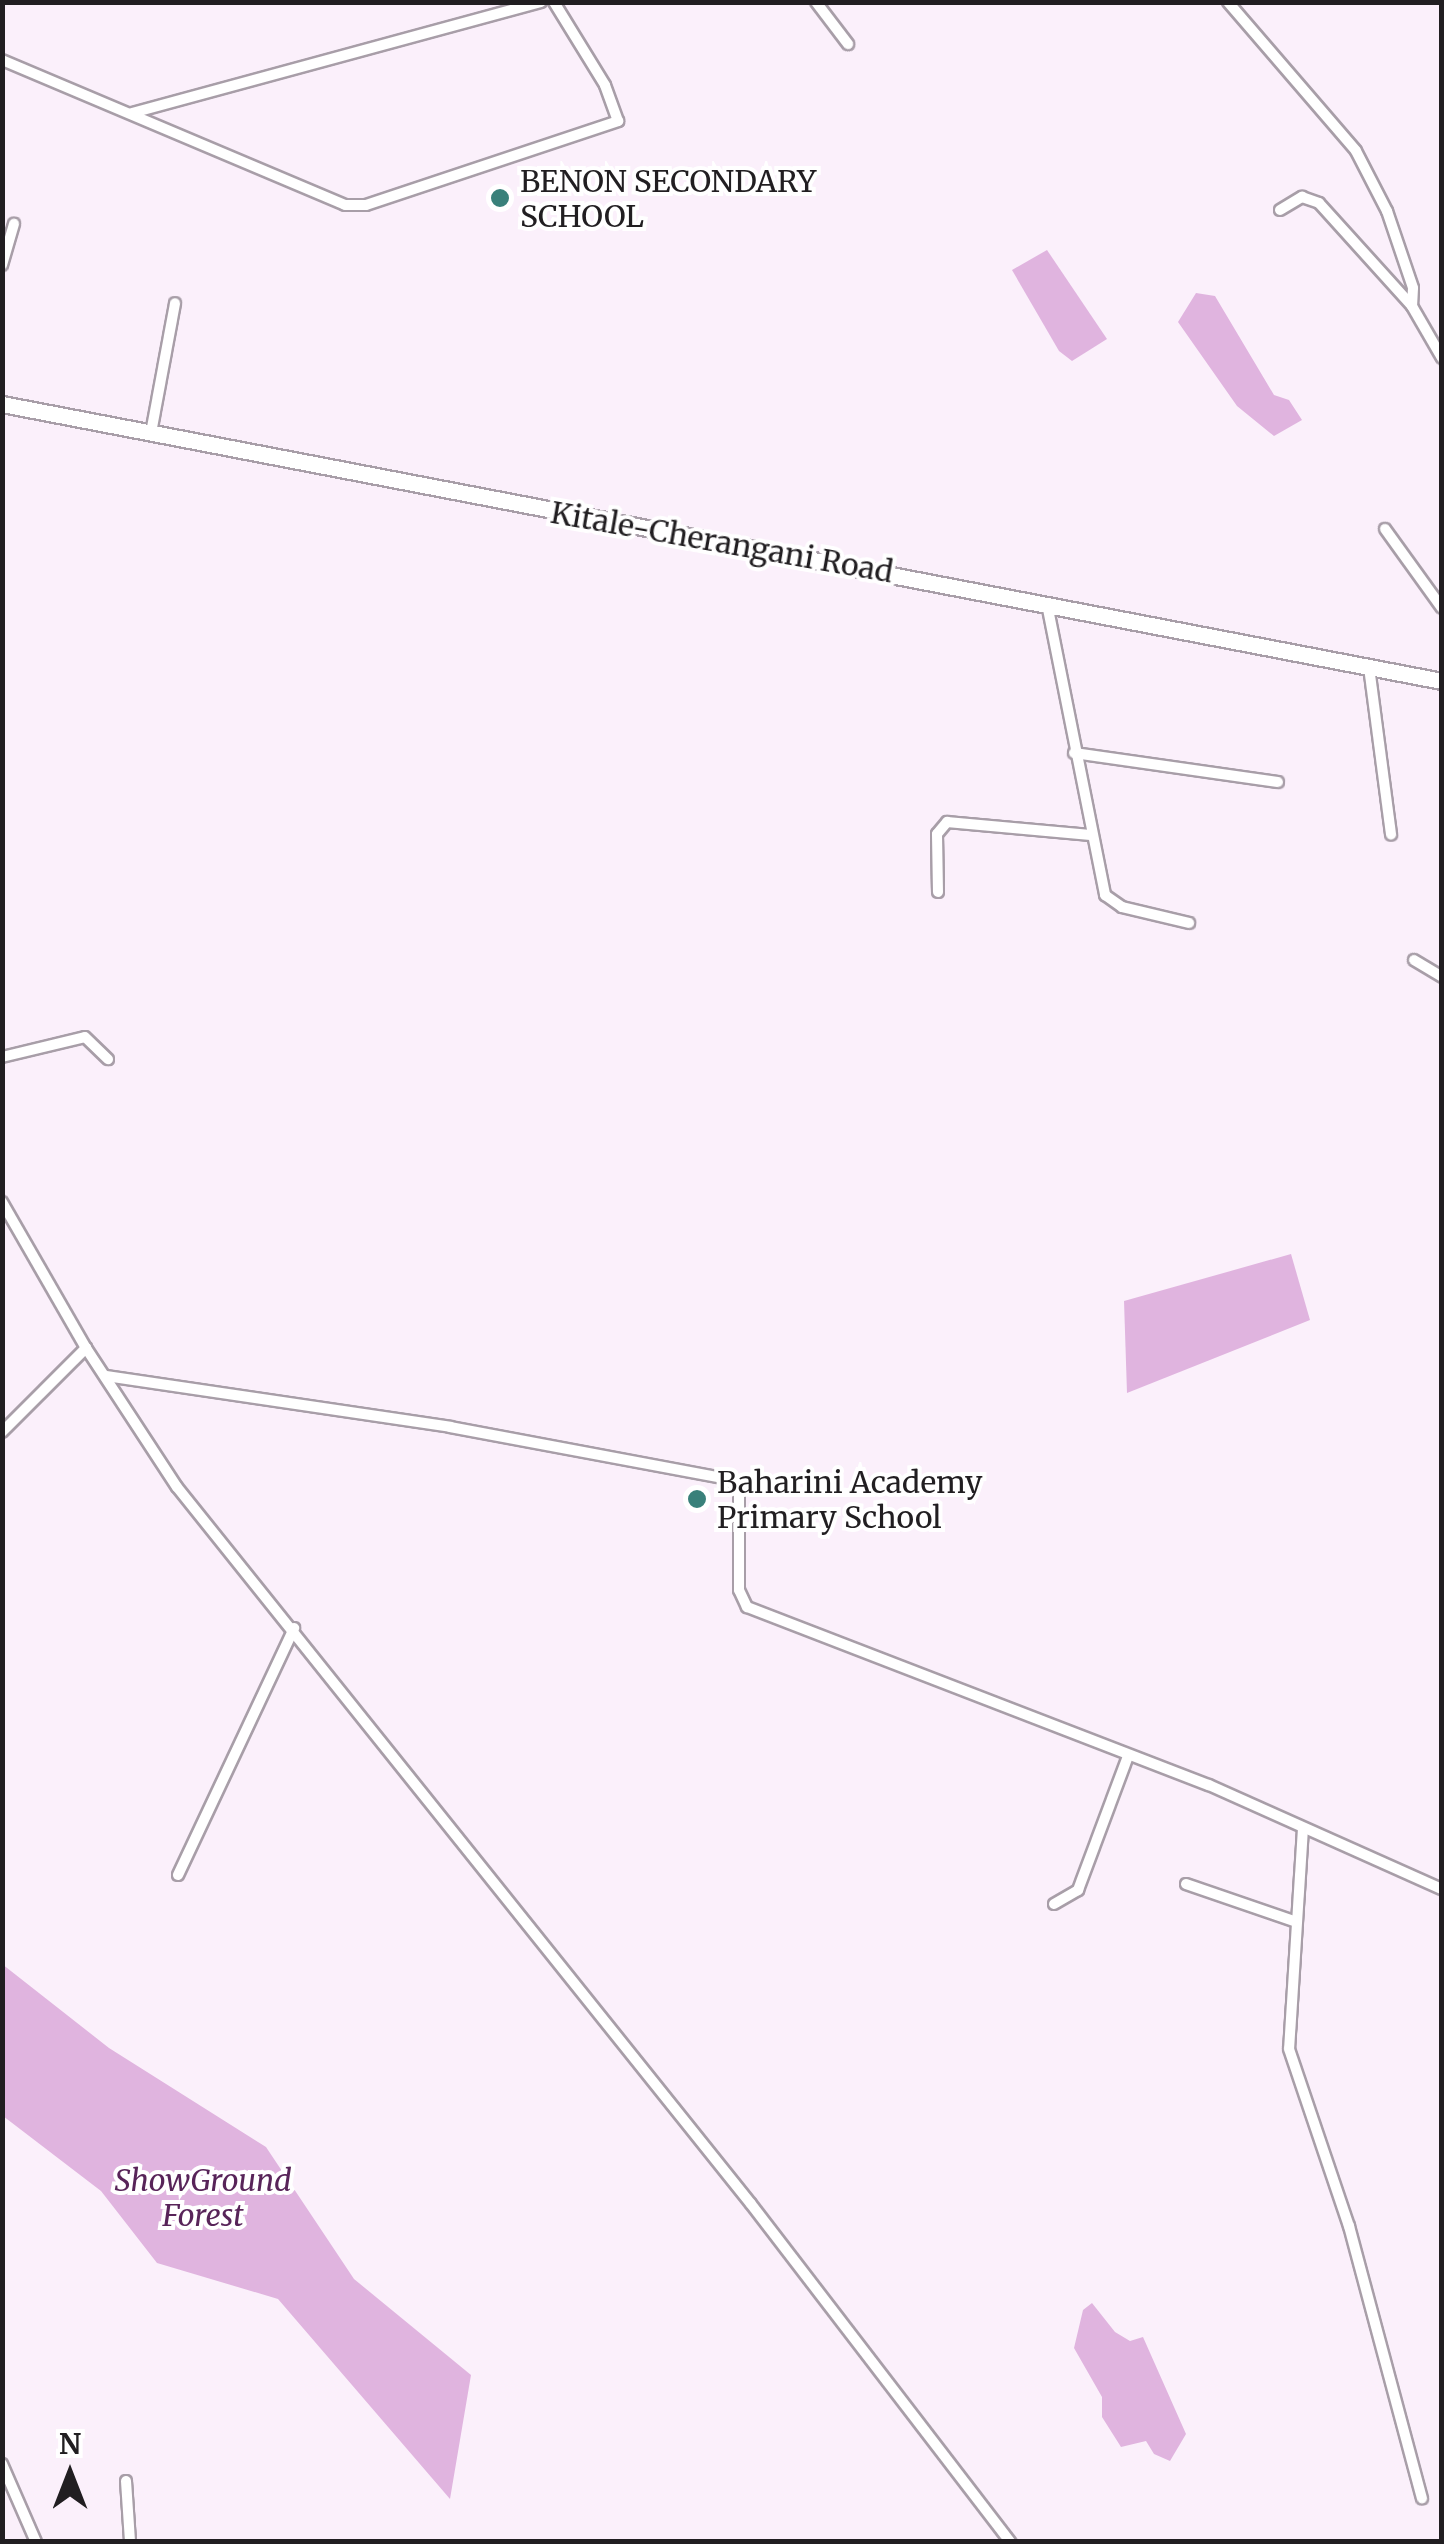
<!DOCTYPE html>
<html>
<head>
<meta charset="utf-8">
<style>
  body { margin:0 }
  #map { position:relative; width:1444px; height:2544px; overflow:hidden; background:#fbf0fb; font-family:Merriweather,serif }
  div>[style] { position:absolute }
  .green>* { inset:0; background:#e0b4df }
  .roads { filter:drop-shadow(2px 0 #a89ea8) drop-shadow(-2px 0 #a89ea8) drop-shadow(0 2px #a89ea8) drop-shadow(0 -2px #a89ea8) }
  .minor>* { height:10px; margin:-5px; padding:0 5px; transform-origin:5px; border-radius:5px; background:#fff }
  .secondary>* { height:15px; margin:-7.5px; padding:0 7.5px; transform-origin:7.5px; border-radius:7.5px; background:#fff }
  .dots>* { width:28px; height:28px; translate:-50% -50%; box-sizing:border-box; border:5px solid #fff; border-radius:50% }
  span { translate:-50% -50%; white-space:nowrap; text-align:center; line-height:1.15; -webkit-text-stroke:8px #fff; paint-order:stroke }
  .poi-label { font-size:30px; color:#211e21 }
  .left { translate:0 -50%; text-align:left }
  .street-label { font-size:30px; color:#211e21 }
  .park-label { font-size:30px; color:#582459; font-style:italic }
  .frame { position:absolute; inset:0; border:5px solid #211e21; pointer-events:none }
  .north { position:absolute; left:20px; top:2424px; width:100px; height:100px; -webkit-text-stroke:8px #fff; paint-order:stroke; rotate:0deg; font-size:28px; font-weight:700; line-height:40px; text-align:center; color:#211e21 }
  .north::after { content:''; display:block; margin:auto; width:35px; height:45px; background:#211e21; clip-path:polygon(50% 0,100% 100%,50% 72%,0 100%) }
</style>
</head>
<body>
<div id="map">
  <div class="green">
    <i style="clip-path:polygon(1047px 250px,1107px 339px,1072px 361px,1059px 351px,1012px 270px)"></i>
    <i style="clip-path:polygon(1196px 293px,1215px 296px,1274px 395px,1289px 400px,1302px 420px,1274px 436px,1237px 406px,1178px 322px)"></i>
    <i style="clip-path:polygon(1291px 1254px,1310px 1320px,1127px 1393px,1124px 1301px)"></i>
    <i style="clip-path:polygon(2px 1964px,109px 2048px,266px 2147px,354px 2279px,471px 2375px,450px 2499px,278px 2299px,157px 2263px,101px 2191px,3px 2116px)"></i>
    <i style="clip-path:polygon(1092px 2303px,1115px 2332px,1130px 2341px,1143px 2337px,1186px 2434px,1170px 2461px,1154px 2454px,1146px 2441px,1121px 2447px,1102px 2417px,1102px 2397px,1074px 2348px,1083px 2310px)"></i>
  </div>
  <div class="roads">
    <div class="minor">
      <i style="left:816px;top:2px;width:53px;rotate:52.7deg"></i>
      <i style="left:1228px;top:2px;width:196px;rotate:49.3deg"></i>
      <i style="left:1356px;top:151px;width:68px;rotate:62.7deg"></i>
      <i style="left:1387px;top:211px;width:81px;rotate:71.3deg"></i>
      <i style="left:1413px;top:288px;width:18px;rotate:93deg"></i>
      <i style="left:2px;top:60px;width:372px;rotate:22.9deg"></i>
      <i style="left:345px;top:205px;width:21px"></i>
      <i style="left:366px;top:205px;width:266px;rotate:-18.4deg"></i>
      <i style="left:618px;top:121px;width:38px;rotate:-110deg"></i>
      <i style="left:605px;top:85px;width:97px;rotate:-121.6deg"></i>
      <i style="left:132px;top:113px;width:424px;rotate:-15.2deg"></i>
      <i style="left:1280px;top:210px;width:26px;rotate:-31deg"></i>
      <i style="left:1302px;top:197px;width:18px;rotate:19deg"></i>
      <i style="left:1319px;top:203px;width:139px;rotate:47.9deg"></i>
      <i style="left:1412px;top:306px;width:60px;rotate:60deg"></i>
      <i style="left:2px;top:265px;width:43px;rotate:-73.7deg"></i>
      <i style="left:151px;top:433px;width:132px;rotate:-79.5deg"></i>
      <i style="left:1385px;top:529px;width:97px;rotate:54.2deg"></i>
      <i style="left:1047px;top:604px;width:297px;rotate:78.7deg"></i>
      <i style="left:1105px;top:895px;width:21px;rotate:35deg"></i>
      <i style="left:1122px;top:907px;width:69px;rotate:13.4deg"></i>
      <i style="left:1369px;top:667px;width:169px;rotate:82.5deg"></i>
      <i style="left:1074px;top:753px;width:206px;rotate:8.1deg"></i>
      <i style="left:938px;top:892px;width:58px;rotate:-91deg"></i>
      <i style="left:937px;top:834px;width:16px;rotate:-50deg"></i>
      <i style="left:947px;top:822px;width:144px;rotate:5.2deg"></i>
      <i style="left:1414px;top:960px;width:33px;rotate:31deg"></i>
      <i style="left:2px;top:1057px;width:85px;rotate:-13.5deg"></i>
      <i style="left:85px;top:1037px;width:32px;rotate:44deg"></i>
      <i style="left:2px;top:1202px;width:168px;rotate:60.1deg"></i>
      <i style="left:86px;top:1348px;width:166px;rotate:56.8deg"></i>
      <i style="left:177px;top:1487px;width:918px;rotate:51.32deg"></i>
      <i style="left:751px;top:2204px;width:426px;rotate:52.5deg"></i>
      <i style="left:106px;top:1376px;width:348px;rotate:8.4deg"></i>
      <i style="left:450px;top:1427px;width:282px;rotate:10.6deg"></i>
      <i style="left:727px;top:1479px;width:16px;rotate:43deg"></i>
      <i style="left:739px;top:1490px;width:100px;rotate:90deg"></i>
      <i style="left:739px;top:1590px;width:19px;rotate:65deg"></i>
      <i style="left:747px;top:1607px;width:495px;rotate:21.1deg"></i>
      <i style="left:1209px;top:1785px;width:255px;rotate:24.1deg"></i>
      <i style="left:2px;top:1432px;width:119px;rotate:-45deg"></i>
      <i style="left:1303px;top:1828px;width:221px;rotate:93.6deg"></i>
      <i style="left:1289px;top:2049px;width:187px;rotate:71.3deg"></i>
      <i style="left:1349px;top:2226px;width:282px;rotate:75deg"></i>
      <i style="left:178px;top:1875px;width:273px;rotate:-64.8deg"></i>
      <i style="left:1186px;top:1884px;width:117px;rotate:18.9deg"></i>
      <i style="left:1054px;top:1904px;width:28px;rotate:-30deg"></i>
      <i style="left:1078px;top:1890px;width:143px;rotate:-69.5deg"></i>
      <i style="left:2px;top:2464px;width:85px;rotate:66.4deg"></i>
      <i style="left:126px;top:2481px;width:61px;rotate:86.2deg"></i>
    </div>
    <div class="secondary">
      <i style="left:2px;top:404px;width:1466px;rotate:10.89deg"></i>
    </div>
  </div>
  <div class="dots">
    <i style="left:500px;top:198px;background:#39807a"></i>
    <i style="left:697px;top:1499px;background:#39807a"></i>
  </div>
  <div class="poi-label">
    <span class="left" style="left:520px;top:198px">BENON SECONDARY<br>SCHOOL</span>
    <span class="left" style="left:717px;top:1499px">Baharini Academy<br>Primary School</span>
  </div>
  <div class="street-label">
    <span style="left:722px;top:542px;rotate:10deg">Kitale-Cherangani Road</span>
  </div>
  <div class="park-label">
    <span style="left:203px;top:2197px">ShowGround<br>Forest</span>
  </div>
  <div class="frame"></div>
  <div class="north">N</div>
</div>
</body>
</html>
